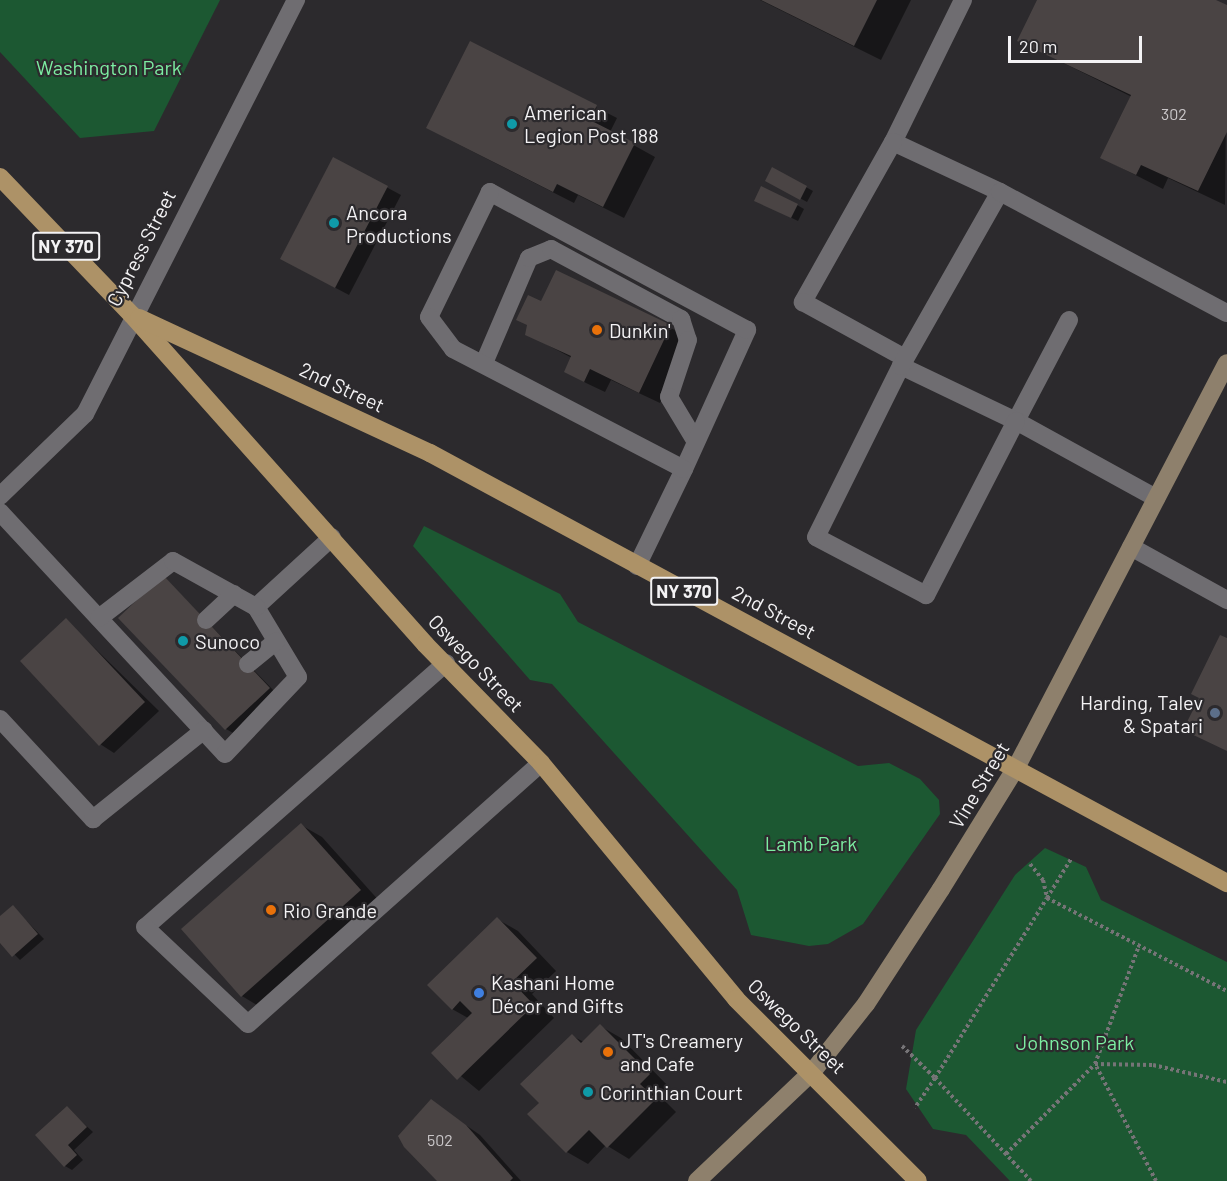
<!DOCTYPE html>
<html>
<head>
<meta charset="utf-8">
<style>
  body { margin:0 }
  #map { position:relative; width:1227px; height:1181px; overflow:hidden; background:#2c2a2d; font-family:Barlow,sans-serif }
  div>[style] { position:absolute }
  .green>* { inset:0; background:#1c5832 }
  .shadow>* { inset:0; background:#0007 }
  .building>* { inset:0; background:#4a4444 }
  .path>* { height:4px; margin-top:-2px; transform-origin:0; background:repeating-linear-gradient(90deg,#767477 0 3px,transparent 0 6px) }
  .lane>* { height:18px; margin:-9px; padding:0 9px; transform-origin:9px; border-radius:9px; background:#6f6d71 }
  .street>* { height:18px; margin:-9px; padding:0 9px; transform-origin:9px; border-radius:9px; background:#6f6d71 }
  .secondary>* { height:18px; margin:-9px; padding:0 9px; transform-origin:9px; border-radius:9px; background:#8e806c }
  .primary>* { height:18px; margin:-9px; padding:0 9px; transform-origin:9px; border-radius:9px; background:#ad9267 }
  .dots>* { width:16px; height:16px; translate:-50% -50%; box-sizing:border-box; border:3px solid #2c2a2d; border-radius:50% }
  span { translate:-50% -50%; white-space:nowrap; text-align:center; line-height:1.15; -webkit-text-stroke:4.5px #2c2a2d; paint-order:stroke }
  .number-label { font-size:16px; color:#cac7c9 }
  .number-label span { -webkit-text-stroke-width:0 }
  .shield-label span { padding:2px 4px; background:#2c2a2d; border:2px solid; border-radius:4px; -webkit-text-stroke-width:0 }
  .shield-label { font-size:18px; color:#f4f3f5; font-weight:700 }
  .park-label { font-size:20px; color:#7ceea2 }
  .poi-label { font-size:20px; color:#f4f3f5 }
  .left { translate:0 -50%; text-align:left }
  .right { translate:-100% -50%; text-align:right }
  .street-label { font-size:20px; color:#f4f3f5 }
  .scale { position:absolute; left:1008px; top:36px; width:134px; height:27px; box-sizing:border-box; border:3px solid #f4f3f5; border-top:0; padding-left:8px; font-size:18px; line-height:21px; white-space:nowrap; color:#f4f3f5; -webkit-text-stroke:4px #2c2a2d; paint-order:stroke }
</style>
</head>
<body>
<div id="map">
  <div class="green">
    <i style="clip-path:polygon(0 0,220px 0,154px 131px,80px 138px,0 52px)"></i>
    <i style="clip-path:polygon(424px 526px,560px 594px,578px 622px,858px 766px,889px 763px,920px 779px,939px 800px,940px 814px,863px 924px,828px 944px,809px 946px,751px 935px,737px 890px,552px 684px,530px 680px,413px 546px)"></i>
    <i style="clip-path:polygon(1045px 848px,1086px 867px,1101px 900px,1227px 962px,1227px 1181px,1010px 1181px,966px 1135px,933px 1129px,906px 1089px,916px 1030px,1015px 875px)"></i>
  </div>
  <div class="shadow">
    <i style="clip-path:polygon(760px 0,911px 0,881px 60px)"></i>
    <i style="clip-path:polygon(1039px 0,1213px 0,1227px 7px,1225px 205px,1168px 178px,1163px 189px,1102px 158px,1132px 97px,1019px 41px)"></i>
    <i style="clip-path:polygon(470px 43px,617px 118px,610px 132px,655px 157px,624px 218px,578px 195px,574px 203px,448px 139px)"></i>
    <i style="clip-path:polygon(334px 159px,401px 195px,349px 295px,296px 267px)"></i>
    <i style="clip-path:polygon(773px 169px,813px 191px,807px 202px,767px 180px)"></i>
    <i style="clip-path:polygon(763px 204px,797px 205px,804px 209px,798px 221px)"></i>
    <i style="clip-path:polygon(556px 272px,691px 338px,660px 403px,611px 380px,605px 392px,586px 383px,566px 371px,572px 358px,527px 334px)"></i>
    <i style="clip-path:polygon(164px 577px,276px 693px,233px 733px,226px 729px)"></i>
    <i style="clip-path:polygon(66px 620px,159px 711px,114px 753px,100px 744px)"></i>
    <i style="clip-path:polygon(301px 825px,322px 837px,381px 903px,262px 1008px,242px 996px)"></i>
    <i style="clip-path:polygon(13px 907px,44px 939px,20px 960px,0 940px,0 918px)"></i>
    <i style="clip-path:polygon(497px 919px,518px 931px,556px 971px,532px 994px,554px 1018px,479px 1091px,433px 1053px,468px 1018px,452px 1009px)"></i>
    <i style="clip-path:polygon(600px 1026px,621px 1038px,669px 1087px,660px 1096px,676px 1112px,629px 1159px,606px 1145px,588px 1164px,567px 1152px,541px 1103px,572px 1036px,584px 1042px)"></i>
    <i style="clip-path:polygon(431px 1101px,480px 1135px,521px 1181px,445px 1181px)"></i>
    <i style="clip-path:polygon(67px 1108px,93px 1132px,74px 1150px,83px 1160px,72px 1170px,65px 1166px)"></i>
  </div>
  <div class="building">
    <i style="clip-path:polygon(761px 0,877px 0,854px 46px)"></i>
    <i style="clip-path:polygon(1037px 0,1216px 0,1227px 5px,1227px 132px,1198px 191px,1141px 165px,1136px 175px,1100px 158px,1131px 95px,1017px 41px)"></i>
    <i style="clip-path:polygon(470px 41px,597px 105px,590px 120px,635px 143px,603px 207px,557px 184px,553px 192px,426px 128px)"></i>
    <i style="clip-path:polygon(333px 157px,388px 186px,335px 288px,280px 259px)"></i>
    <i style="clip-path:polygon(772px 167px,807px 186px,800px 200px,765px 181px)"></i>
    <i style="clip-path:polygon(761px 186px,798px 204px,791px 218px,754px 201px)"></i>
    <i style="clip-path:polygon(556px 270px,671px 325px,639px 393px,590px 369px,584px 382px,564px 372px,571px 356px,525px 335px,527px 325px,516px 320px,528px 295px,541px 301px)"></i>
    <i style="clip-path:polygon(163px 575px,270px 688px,225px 730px,118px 618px)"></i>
    <i style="clip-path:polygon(66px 618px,145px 702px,99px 746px,20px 661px)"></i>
    <i style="clip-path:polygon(1220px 635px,1227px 638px,1227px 751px,1183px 730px,1199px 698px,1191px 694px)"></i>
    <i style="clip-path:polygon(301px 823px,361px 890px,241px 997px,181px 929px)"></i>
    <i style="clip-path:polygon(13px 905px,38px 934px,12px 957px,0 943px,0 916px)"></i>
    <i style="clip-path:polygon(497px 917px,537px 958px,512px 982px,534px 1005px,457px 1080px,431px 1053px,472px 1013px,460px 1001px,452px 1010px,427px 985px)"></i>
    <i style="clip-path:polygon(600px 1024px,650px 1074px,640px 1084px,656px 1099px,607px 1148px,589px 1130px,566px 1153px,527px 1114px,539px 1103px,520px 1084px,572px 1034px,581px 1043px)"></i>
    <i style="clip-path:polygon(431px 1099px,466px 1125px,513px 1178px,510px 1181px,437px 1181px,404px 1147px,398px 1136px)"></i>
    <i style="clip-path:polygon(67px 1106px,87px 1127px,68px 1145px,77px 1155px,64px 1167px,35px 1135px)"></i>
  </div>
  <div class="path">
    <i style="left:1030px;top:864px;width:21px;rotate:51deg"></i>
    <i style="left:1043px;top:880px;width:18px;rotate:77deg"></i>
    <i style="left:1047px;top:898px;width:46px;rotate:-58.4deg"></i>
    <i style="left:902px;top:1046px;width:46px;rotate:44.1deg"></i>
    <i style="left:935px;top:1078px;width:36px;rotate:124deg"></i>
    <i style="left:1006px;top:1154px;width:127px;rotate:-45.3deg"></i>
    <i style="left:1095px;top:1064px;width:126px;rotate:-69.6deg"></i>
    <i style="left:1031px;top:1181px;width:141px;rotate:-133deg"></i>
    <i style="left:935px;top:1078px;width:212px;rotate:-58.1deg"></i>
    <i style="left:1047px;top:898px;width:203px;rotate:27.3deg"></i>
    <i style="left:1156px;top:1181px;width:132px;rotate:-117.5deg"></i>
    <i style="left:1095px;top:1064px;width:58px;rotate:1deg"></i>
    <i style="left:1153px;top:1065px;width:76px;rotate:12.9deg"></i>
  </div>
  <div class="lane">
    <i style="left:963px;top:0;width:158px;rotate:116.2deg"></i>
    <i style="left:893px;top:142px;width:118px;rotate:25deg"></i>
    <i style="left:893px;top:142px;width:184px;rotate:119.4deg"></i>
    <i style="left:803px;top:302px;width:116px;rotate:28.8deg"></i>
    <i style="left:1069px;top:320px;width:114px;rotate:117.7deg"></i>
    <i style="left:1016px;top:421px;width:160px;rotate:28.8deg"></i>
    <i style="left:484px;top:363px;width:114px;rotate:-66.8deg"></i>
    <i style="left:529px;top:258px;width:24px;rotate:-22deg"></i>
    <i style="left:551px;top:249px;width:148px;rotate:28.3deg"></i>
    <i style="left:681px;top:319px;width:22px;rotate:72deg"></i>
    <i style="left:688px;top:340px;width:60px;rotate:108.4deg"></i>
    <i style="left:669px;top:397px;width:52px;rotate:59deg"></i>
    <i style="left:901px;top:366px;width:127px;rotate:25.6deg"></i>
    <i style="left:1016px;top:421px;width:196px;rotate:117.3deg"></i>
    <i style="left:926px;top:595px;width:124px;rotate:-152.2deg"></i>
    <i style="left:816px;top:537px;width:191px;rotate:-63.6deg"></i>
    <i style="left:901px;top:366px;width:200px;rotate:-60.4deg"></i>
    <i style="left:1000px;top:192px;width:257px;rotate:28.1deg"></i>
    <i style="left:0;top:512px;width:330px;rotate:47.1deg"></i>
    <i style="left:225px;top:754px;width:106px;rotate:-46.5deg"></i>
    <i style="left:298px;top:677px;width:82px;rotate:-121deg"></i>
    <i style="left:256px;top:607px;width:103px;rotate:-42.6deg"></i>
    <i style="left:1131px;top:547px;width:110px;rotate:28.9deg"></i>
    <i style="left:637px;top:566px;width:108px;rotate:-64.1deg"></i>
    <i style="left:684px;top:469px;width:153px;rotate:-65.6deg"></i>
    <i style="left:747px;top:330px;width:292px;rotate:-151.8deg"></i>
    <i style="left:490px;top:192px;width:139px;rotate:116deg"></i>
    <i style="left:429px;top:317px;width:40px;rotate:53deg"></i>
    <i style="left:453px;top:349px;width:260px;rotate:27.5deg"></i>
    <i style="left:99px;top:618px;width:93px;rotate:-37.6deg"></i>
    <i style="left:173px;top:561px;width:95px;rotate:29deg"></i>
    <i style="left:206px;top:620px;width:38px;rotate:-43deg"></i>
    <i style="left:446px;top:663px;width:400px;rotate:138.7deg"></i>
    <i style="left:145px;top:927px;width:141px;rotate:43.3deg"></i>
    <i style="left:248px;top:1024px;width:392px;rotate:-41.7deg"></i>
    <i style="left:248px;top:664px;width:36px;rotate:-39deg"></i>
    <i style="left:0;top:719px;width:137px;rotate:47.1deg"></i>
    <i style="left:93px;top:819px;width:142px;rotate:-38.7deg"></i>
  </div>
  <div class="street">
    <i style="left:0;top:496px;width:118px;rotate:-44deg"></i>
    <i style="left:85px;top:414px;width:465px;rotate:-63deg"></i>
  </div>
  <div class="secondary">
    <i style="left:697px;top:1181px;width:160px;rotate:-43.5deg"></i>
    <i style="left:813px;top:1071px;width:85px;rotate:-51.7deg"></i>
    <i style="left:866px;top:1004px;width:137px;rotate:-56.9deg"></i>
    <i style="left:941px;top:889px;width:145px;rotate:-58.3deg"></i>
    <i style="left:1017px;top:766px;width:454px;rotate:-62.5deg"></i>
  </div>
  <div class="primary">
    <i style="left:0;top:177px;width:191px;rotate:46.3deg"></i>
    <i style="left:132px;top:315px;width:441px;rotate:48.3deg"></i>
    <i style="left:425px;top:644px;width:166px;rotate:45.7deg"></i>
    <i style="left:541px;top:763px;width:306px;rotate:50.4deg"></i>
    <i style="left:736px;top:999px;width:257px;rotate:45deg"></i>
    <i style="left:139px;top:318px;width:321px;rotate:24.9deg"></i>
    <i style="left:430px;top:453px;width:906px;rotate:28.35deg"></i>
  </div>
  <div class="dots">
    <i style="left:512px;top:124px;background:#0f9aa8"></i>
    <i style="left:334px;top:223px;background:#0f9aa8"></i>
    <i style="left:597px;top:330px;background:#e8710a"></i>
    <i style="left:183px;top:641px;background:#0f9aa8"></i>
    <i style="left:1215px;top:713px;background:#5c6f8a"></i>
    <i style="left:271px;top:910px;background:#e8710a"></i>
    <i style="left:479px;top:993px;background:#3f7fe0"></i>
    <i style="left:608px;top:1052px;background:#e8710a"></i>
    <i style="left:588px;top:1092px;background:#0f9aa8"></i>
  </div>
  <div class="number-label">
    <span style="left:1174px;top:114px">302</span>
    <span style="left:440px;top:1140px">502</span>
  </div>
  <div class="shield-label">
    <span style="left:66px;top:246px">NY 370</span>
    <span style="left:684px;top:591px">NY 370</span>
  </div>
  <div class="park-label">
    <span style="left:109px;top:67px">Washington Park</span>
    <span style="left:811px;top:843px">Lamb Park</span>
    <span style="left:1075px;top:1042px">Johnson Park</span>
  </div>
  <div class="poi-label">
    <span class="left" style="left:524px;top:124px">American<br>Legion Post 188</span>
    <span class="left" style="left:346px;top:224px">Ancora<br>Productions</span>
    <span class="left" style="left:609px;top:330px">Dunkin'</span>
    <span class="left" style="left:195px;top:641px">Sunoco</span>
    <span class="right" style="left:1203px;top:714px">Harding, Talev<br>&amp; Spatari</span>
    <span class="left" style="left:283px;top:910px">Rio Grande</span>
    <span class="left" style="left:491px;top:994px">Kashani Home<br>Décor and Gifts</span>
    <span class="left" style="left:620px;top:1052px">JT's Creamery<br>and Cafe</span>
    <span class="left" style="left:600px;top:1092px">Corinthian Court</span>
  </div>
  <div class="street-label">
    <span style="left:141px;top:248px;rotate:-63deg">Cypress Street</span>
    <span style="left:342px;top:387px;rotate:25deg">2nd Street</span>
    <span style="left:774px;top:612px;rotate:28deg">2nd Street</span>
    <span style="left:476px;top:663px;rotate:46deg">Oswego Street</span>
    <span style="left:979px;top:785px;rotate:-59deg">Vine Street</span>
    <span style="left:797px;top:1026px;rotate:44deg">Oswego Street</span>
  </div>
  <div class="scale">20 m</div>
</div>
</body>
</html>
